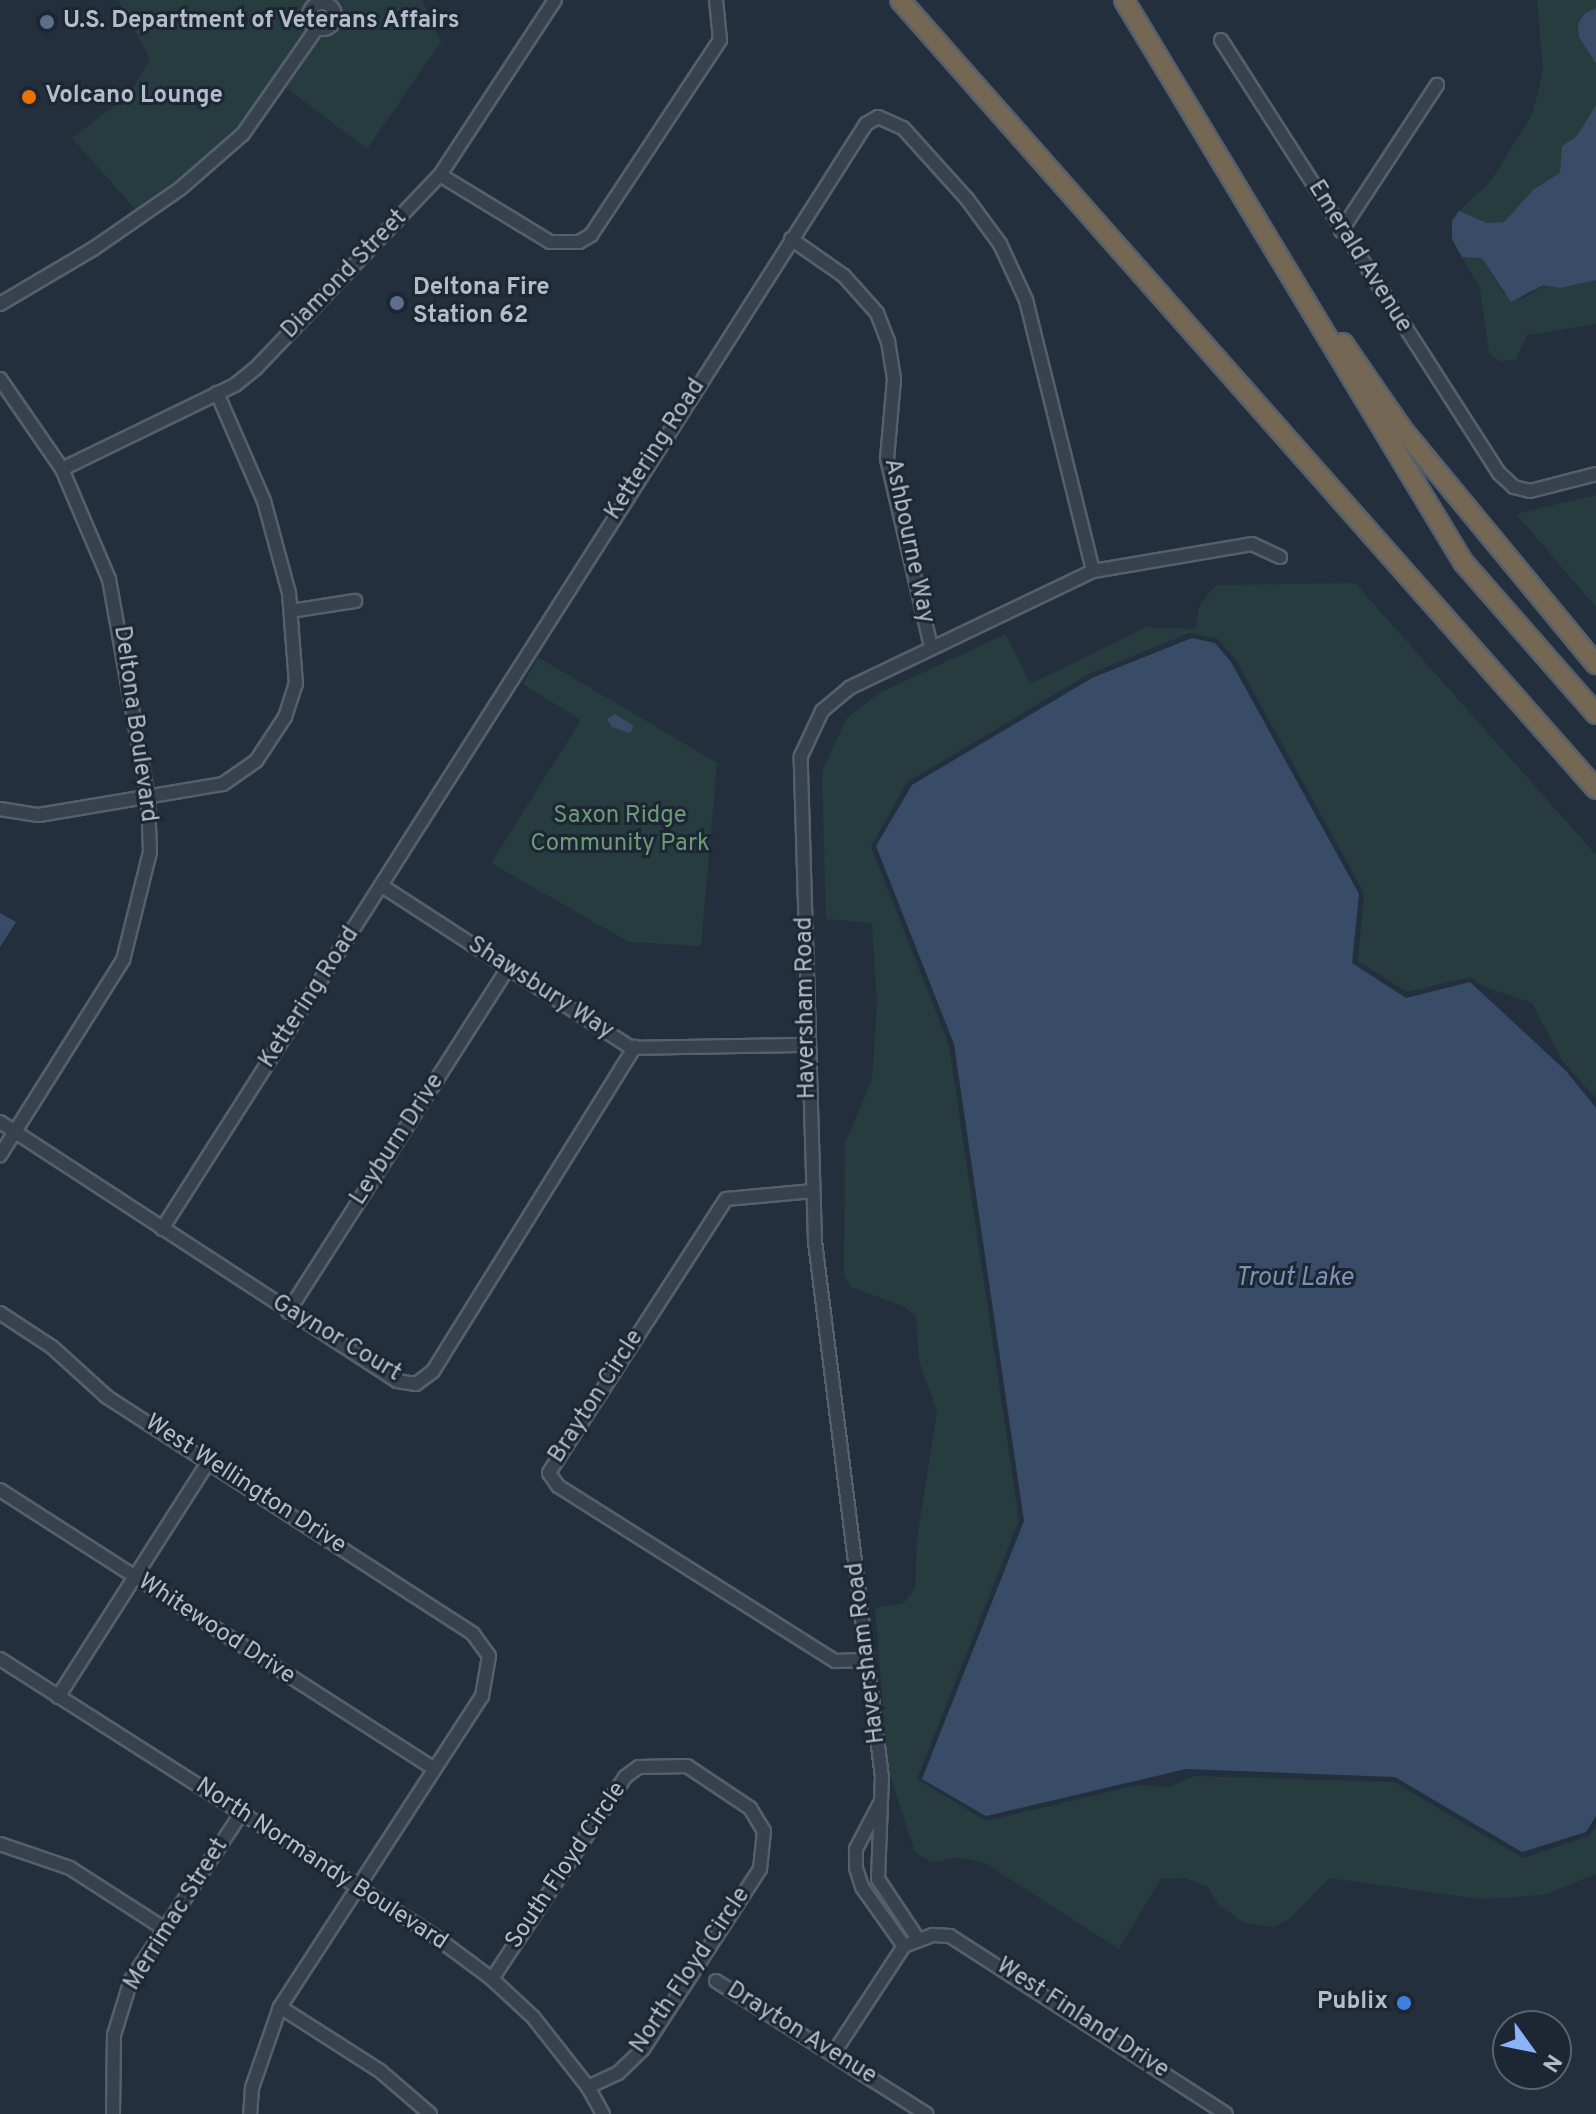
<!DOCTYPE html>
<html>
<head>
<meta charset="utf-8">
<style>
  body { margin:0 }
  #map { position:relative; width:1596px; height:2114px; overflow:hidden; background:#242f3e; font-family:Overpass,sans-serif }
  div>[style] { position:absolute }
  .green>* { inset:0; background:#263c3f }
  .water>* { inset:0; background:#394c67 }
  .roads { filter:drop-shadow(2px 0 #565f6c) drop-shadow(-2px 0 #565f6c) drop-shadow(0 2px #565f6c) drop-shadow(0 -2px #565f6c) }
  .minor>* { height:12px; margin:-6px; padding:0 6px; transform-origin:6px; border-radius:6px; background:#38414e }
  .minor>.ring { margin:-6px; padding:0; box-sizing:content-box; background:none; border:12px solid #38414e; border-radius:50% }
  .highway>* { height:18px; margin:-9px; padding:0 9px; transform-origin:9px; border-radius:9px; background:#746855 }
  .dots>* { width:22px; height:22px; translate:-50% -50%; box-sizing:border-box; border:4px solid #1d2633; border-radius:50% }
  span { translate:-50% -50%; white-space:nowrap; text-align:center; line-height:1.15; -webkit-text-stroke:6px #1d2633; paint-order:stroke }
  .poi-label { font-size:24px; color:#b4bcc9; font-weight:700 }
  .left { translate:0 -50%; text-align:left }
  .right { translate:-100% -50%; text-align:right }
  .street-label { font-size:24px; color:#b4bcc9 }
  .park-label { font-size:24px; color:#6b9a76 }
  .water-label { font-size:26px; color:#7c92b1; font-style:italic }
  .north { position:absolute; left:1492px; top:2010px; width:80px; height:80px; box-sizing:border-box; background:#1d2633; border:2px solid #59626f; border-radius:50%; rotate:123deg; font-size:22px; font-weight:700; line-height:32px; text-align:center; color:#b4bcc9 }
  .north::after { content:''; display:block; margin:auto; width:28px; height:36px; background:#8ab4f8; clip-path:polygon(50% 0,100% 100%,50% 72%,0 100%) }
</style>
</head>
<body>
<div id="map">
  <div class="green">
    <i style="clip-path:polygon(118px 0,310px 0,303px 17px,309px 29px,260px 105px,177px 183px,136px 210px,72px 138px,129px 95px,150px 59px)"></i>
    <i style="clip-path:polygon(334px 0,422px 0,441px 42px,367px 149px,286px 88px,321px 35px,339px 27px,342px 14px)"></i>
    <i style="clip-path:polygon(1537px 0,1596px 0,1596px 8px,1584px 14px,1579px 37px,1596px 64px,1596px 105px,1560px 173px,1534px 189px,1504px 222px,1487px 223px,1459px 211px,1490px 182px,1532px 115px,1543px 71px)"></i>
    <i style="clip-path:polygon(1462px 257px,1482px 258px,1504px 294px,1523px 299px,1543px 285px,1560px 288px,1596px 280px,1596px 324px,1527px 335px,1516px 359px,1500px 362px,1489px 353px,1480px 288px)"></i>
    <i style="clip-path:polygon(1596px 495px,1596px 607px,1516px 514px)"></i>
    <i style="clip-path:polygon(1355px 583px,1596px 855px,1596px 1099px,1562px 1060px,1532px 1003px,1483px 986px,1470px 977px,1407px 992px,1358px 961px,1364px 893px,1236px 660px,1217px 638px,1189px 633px,1089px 674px,907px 782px,871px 847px,949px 1045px,1019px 1520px,917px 1779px,986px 1821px,1138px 1785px,1169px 1787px,1195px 1776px,1394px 1782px,1523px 1858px,1589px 1836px,1596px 1826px,1596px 1874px,1544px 1895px,1481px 1899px,1329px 1878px,1288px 1920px,1273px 1927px,1244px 1923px,1218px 1904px,1208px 1887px,1185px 1878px,1161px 1879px,1119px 1949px,985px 1863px,956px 1857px,932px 1863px,915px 1852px,888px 1769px,875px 1608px,904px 1603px,915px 1588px,917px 1539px,937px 1411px,919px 1361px,916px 1316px,905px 1307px,851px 1287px,844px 1275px,845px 1143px,872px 1080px,877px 1004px,872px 923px,826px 919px,822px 772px,846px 719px,879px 693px,1006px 634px,1030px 684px,1146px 627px,1195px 629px,1200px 604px,1216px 585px)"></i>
    <i style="clip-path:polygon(538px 657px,717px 763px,701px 946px,629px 942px,491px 863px,581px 720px,523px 684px)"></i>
  </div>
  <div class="water">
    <i style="clip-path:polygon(1596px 8px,1596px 64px,1579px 37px,1578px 24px,1584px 14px)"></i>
    <i style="clip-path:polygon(1596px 105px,1596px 280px,1560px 288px,1543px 285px,1511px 302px,1482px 258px,1462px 257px,1452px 239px,1452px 221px,1459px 211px,1487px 223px,1504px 222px,1534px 189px,1560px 173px,1562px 146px,1577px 136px)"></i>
    <i style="clip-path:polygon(1192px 638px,1215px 643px,1231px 662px,1359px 894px,1352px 963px,1406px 998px,1470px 982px,1566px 1071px,1596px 1108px,1596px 1816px,1586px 1832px,1522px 1852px,1395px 1777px,1186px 1769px,986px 1816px,922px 1779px,1024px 1521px,954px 1044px,876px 846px,912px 785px,1092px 678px)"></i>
    <i style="clip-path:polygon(615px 714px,634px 726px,630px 733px,612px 727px,607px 719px)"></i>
    <i style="clip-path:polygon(0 913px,16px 922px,0 947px)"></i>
  </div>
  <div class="roads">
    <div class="minor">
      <i class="ring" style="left:309px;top:3px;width:14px;height:14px"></i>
      <i style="left:1221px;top:40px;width:515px;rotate:57.3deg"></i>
      <i style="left:1499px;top:473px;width:21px;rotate:43deg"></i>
      <i style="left:1514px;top:487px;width:16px;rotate:14deg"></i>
      <i style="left:1530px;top:491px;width:68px;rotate:-14.4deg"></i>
      <i style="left:440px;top:175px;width:129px;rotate:31.3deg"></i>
      <i style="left:550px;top:242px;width:29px"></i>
      <i style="left:579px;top:242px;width:14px;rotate:-30deg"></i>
      <i style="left:591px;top:235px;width:234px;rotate:-56.5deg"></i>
      <i style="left:720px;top:40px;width:40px;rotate:-95.7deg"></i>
      <i style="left:1341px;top:231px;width:175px;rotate:-56.7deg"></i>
      <i style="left:791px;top:239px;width:65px;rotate:34.9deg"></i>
      <i style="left:844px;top:276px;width:50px;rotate:48.3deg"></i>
      <i style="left:877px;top:313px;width:30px;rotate:69deg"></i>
      <i style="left:888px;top:341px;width:38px;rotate:81deg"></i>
      <i style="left:894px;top:379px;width:80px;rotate:95deg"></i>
      <i style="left:887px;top:459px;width:192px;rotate:76.8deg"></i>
      <i style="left:0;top:304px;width:108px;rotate:-30.6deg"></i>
      <i style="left:93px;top:249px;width:107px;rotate:-34.7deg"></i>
      <i style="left:181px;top:188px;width:82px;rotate:-41.1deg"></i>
      <i style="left:243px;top:134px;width:129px;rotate:-55.1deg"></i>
      <i style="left:0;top:379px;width:109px;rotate:55.4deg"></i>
      <i style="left:62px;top:469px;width:120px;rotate:66.9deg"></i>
      <i style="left:109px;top:579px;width:223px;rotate:79.9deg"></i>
      <i style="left:148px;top:799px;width:53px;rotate:87.8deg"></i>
      <i style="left:150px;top:852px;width:111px;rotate:104deg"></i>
      <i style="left:123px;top:960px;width:231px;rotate:122.2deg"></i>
      <i style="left:62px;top:469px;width:192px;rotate:-25.9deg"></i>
      <i style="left:235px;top:385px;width:27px;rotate:-39deg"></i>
      <i style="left:256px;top:368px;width:267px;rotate:-46.4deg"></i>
      <i style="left:440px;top:175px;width:209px;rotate:-56.7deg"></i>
      <i style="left:291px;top:611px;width:65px;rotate:-8.9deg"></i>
      <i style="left:0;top:809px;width:39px;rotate:9deg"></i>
      <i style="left:39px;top:815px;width:187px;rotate:-9.6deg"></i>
      <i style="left:223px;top:784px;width:40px;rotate:-34.9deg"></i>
      <i style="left:256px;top:761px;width:53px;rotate:-56.6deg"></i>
      <i style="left:285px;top:717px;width:35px;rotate:-72deg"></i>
      <i style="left:296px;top:684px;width:91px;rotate:-94.4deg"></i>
      <i style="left:289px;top:593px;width:95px;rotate:-105.2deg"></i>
      <i style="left:264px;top:501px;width:118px;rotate:-113.5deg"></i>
      <i style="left:382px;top:886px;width:297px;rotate:33deg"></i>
      <i style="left:631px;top:1048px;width:177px;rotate:-1deg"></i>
      <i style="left:0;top:1122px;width:474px;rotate:33.1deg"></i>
      <i style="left:397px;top:1381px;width:19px;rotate:9deg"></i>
      <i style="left:416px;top:1384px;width:21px;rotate:-37deg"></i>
      <i style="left:433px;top:1371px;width:382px;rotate:-58.1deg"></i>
      <i style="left:813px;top:1191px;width:87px;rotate:174.7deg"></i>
      <i style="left:726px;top:1199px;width:326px;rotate:122.9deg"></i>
      <i style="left:549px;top:1473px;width:16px;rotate:55deg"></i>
      <i style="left:558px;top:1486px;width:328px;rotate:32.3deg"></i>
      <i style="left:835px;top:1661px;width:33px;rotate:-2deg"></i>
      <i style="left:162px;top:1229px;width:1310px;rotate:-57.5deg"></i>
      <i style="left:866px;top:124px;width:14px;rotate:-30deg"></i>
      <i style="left:878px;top:117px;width:27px;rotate:24deg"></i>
      <i style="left:903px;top:128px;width:96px;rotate:48deg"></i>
      <i style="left:967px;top:199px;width:56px;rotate:53.7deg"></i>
      <i style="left:1000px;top:244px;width:62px;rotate:65.1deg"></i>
      <i style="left:1026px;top:300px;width:279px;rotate:76.1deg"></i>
      <i style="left:288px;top:1312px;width:408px;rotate:-57.4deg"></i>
      <i style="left:0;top:1313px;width:62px;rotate:33.2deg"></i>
      <i style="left:52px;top:1347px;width:74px;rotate:42.3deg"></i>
      <i style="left:107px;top:1397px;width:436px;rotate:32.9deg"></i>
      <i style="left:473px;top:1634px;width:27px;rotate:54deg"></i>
      <i style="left:489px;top:1656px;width:41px;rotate:99.9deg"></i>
      <i style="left:482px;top:1696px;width:371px;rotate:123deg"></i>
      <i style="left:280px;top:2007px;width:86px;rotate:109.1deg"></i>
      <i style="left:252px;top:2088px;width:26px;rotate:94deg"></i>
      <i style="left:0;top:1490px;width:515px;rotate:32.7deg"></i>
      <i style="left:0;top:1659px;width:513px;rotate:32.51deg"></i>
      <i style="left:433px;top:1935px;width:74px;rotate:36.7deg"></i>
      <i style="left:492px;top:1979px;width:56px;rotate:42.8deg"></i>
      <i style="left:533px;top:2017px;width:89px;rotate:51.8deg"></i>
      <i style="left:588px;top:2087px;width:31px;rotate:61deg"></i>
      <i style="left:58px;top:1697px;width:280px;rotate:-57.4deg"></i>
      <i style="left:879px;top:1805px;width:50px;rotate:117.6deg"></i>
      <i style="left:856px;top:1849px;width:19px;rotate:90deg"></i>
      <i style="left:856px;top:1868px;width:20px;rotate:72deg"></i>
      <i style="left:862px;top:1887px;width:72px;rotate:54.6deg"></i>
      <i style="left:0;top:1844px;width:74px;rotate:18.9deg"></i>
      <i style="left:70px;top:1868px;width:111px;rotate:32.8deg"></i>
      <i style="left:918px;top:1939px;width:72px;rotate:-123.7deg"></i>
      <i style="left:878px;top:1879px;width:102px;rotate:-87.8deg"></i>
      <i style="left:882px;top:1777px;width:540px;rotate:-97.13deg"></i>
      <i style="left:815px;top:1241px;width:485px;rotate:-91.7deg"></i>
      <i style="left:801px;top:756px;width:50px;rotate:-65deg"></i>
      <i style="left:822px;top:711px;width:35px;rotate:-40deg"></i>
      <i style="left:849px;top:688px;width:271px;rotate:-25.6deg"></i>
      <i style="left:1093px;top:571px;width:161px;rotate:-9.6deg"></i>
      <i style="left:1252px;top:544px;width:31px;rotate:25deg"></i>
      <i style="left:492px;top:1979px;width:242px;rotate:-56.6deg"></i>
      <i style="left:625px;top:1777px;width:17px;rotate:-36deg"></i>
      <i style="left:639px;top:1767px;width:48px;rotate:-1.2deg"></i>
      <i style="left:687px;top:1766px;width:76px;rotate:33.7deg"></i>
      <i style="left:750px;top:1808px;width:27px;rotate:59deg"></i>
      <i style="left:764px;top:1831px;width:38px;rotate:96deg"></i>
      <i style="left:760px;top:1869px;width:215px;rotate:123deg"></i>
      <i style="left:643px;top:2049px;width:35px;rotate:136deg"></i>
      <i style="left:618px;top:2073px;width:33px;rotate:155deg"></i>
      <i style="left:716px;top:1981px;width:249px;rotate:32.3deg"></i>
      <i style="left:280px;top:2007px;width:119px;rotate:32.6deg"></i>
      <i style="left:380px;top:2071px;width:66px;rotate:40.7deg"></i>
      <i style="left:833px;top:2054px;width:129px;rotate:-56.7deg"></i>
      <i style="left:904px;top:1946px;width:31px;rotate:-21deg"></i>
      <i style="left:933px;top:1935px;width:17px;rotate:3deg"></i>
      <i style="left:950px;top:1936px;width:328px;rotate:32.8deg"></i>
      <i style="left:113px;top:2114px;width:79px;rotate:-89.3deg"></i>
      <i style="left:114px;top:2035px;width:58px;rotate:-72.8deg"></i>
      <i style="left:131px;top:1980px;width:199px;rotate:-56.5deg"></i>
    </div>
    <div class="highway">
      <i style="left:900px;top:0;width:1052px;rotate:48.58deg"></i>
      <i style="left:1124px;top:0;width:656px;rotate:58.9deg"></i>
      <i style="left:1463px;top:562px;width:202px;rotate:48.8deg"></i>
      <i style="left:1343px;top:343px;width:104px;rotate:55.5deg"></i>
      <i style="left:1402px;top:429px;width:305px;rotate:50.5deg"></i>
    </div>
  </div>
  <div class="dots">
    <i style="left:47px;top:22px;background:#5c6f8a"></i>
    <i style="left:29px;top:97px;background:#e8710a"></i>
    <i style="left:397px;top:303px;background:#5c6f8a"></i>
    <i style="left:1404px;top:2003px;background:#3f7fe0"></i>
  </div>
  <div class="poi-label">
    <span class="left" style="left:63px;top:22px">U.S. Department of Veterans Affairs</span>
    <span class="left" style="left:45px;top:97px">Volcano Lounge</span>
    <span class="left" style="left:413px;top:303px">Deltona Fire<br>Station 62</span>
    <span class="right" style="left:1388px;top:2003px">Publix</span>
  </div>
  <div class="street-label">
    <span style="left:1359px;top:257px;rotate:58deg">Emerald Avenue</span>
    <span style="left:345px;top:275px;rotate:-46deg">Diamond Street</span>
    <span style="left:656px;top:450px;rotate:-57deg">Kettering Road</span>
    <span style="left:908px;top:541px;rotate:78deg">Ashbourne Way</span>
    <span style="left:134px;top:724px;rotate:82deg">Deltona Boulevard</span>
    <span style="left:540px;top:989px;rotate:33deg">Shawsbury Way</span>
    <span style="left:310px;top:998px;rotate:-57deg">Kettering Road</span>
    <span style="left:807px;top:1008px;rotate:-91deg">Haversham Road</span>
    <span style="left:398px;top:1140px;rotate:-57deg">Leyburn Drive</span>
    <span style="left:336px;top:1339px;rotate:31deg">Gaynor Court</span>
    <span style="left:597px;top:1397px;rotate:-57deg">Brayton Circle</span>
    <span style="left:245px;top:1485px;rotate:33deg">West Wellington Drive</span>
    <span style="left:216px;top:1630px;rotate:33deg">Whitewood Drive</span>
    <span style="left:867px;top:1653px;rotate:-97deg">Haversham Road</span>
    <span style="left:321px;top:1865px;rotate:33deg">North Normandy Boulevard</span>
    <span style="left:567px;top:1866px;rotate:-56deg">South Floyd Circle</span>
    <span style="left:177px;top:1915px;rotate:-58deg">Merrimac Street</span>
    <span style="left:691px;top:1971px;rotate:-56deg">North Floyd Circle</span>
    <span style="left:1082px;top:2019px;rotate:33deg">West Finland Drive</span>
    <span style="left:801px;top:2034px;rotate:32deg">Drayton Avenue</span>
  </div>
  <div class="park-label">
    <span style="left:620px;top:831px">Saxon Ridge<br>Community Park</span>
  </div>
  <div class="water-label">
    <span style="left:1294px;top:1279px">Trout Lake</span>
  </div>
  <div class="north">N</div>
</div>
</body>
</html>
